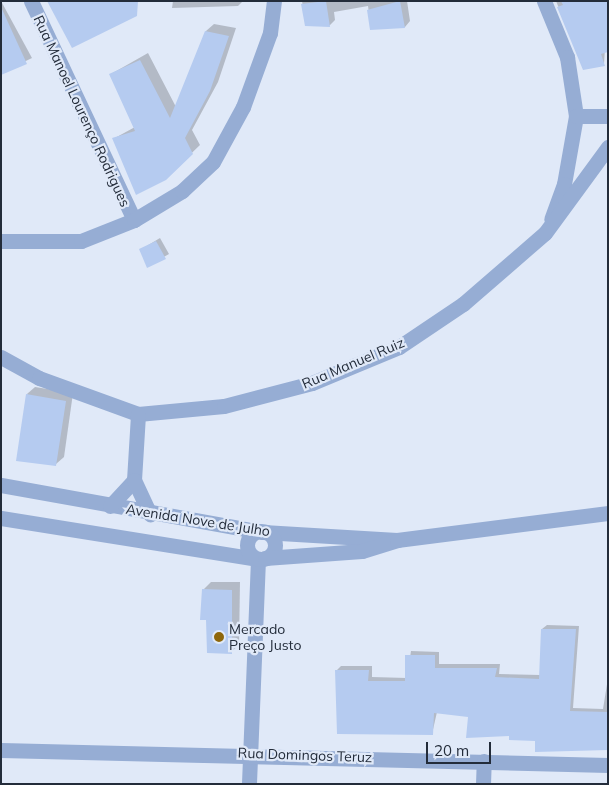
<!DOCTYPE html>
<html>
<head>
<meta charset="utf-8">
<style>
  body { margin:0 }
  #map { position:relative; width:609px; height:785px; overflow:hidden; background:#e0e9f8; font-family:Mulish,sans-serif }
  div>[style] { position:absolute }
  .shadow>* { inset:0; background:#0003 }
  .building>* { inset:0; background:#b5cbf0 }
  .minor>* { height:15px; margin:-7.5px; padding:0 7.5px; transform-origin:7.5px; border-radius:7.5px; background:#96add4 }
  .minor>.ring { margin:-7.5px; padding:0; box-sizing:content-box; background:none; border:15px solid #96add4; border-radius:50% }
  .dots>* { width:14px; height:14px; translate:-50% -50%; box-sizing:border-box; border:2px solid #e0e9f8; border-radius:50% }
  span { translate:-50% -50%; white-space:nowrap; text-align:center; line-height:1.15; -webkit-text-stroke:4.5px #e0e9f8; paint-order:stroke }
  .street-label { font-size:14px; color:#232c3a }
  .poi-label { font-size:14px; color:#232c3a }
  .left { translate:0 -50%; text-align:left }
  .frame { position:absolute; inset:0; border:2px solid #232c3a; pointer-events:none }
  .scale { position:absolute; left:426px; top:742px; width:65px; height:22px; box-sizing:border-box; border:2px solid #232c3a; border-top:0; padding-left:6px; font-size:15px; line-height:18px; white-space:nowrap; color:#232c3a; -webkit-text-stroke:4px #e0e9f8; paint-order:stroke }
</style>
</head>
<body>
<div id="map">
  <div class="shadow">
    <i style="clip-path:polygon(1px 1px,32px 58px,1px 73px)"></i>
    <i style="clip-path:polygon(173px 1px,243px 1px,238px 6px,172px 8px)"></i>
    <i style="clip-path:polygon(302px 1px,407px 1px,410px 21px,405px 27px,371px 29px,368px 6px,334px 12px,335px 20px,329px 26px,306px 25px)"></i>
    <i style="clip-path:polygon(556px 1px,608px 1px,604px 64px,584px 69px)"></i>
    <i style="clip-path:polygon(214px 24px,236px 28px,218px 82px,192px 130px,200px 145px,171px 173px,113px 139px,135px 127px,111px 74px,148px 53px,176px 107px,206px 31px)"></i>
    <i style="clip-path:polygon(160px 238px,169px 254px,148px 266px,140px 250px)"></i>
    <i style="clip-path:polygon(35px 387px,73px 393px,64px 457px,56px 464px,27px 394px)"></i>
    <i style="clip-path:polygon(211px 582px,240px 582px,239px 645px,231px 652px,207px 619px,203px 590px)"></i>
    <i style="clip-path:polygon(547px 625px,579px 626px,573px 708px,603px 709px,608px 678px,608px 749px,536px 751px,537px 740px,511px 735px,470px 715px,437px 712px,432px 734px,337px 670px,341px 666px,372px 666px,372px 677px,407px 678px,411px 651px,439px 652px,439px 664px,500px 664px,499px 674px,540px 675px,542px 629px)"></i>
  </div>
  <div class="building">
    <i style="clip-path:polygon(47px 1px,138px 1px,137px 16px,72px 48px)"></i>
    <i style="clip-path:polygon(326px 1px,330px 27px,305px 26px,301px 4px)"></i>
    <i style="clip-path:polygon(400px 1px,405px 28px,370px 30px,367px 10px)"></i>
    <i style="clip-path:polygon(561px 1px,608px 1px,608px 52px,601px 54px,605px 66px,583px 70px,557px 7px,563px 5px)"></i>
    <i style="clip-path:polygon(1px 7px,27px 64px,1px 75px)"></i>
    <i style="clip-path:polygon(205px 31px,229px 36px,210px 91px,185px 138px,193px 154px,166px 180px,136px 195px,112px 138px,135px 131px,109px 74px,140px 60px,170px 118px)"></i>
    <i style="clip-path:polygon(156px 241px,166px 259px,147px 268px,139px 249px)"></i>
    <i style="clip-path:polygon(26px 394px,66px 401px,56px 466px,16px 461px)"></i>
    <i style="clip-path:polygon(202px 589px,232px 590px,232px 654px,207px 653px,206px 620px,200px 620px)"></i>
    <i style="clip-path:polygon(541px 629px,576px 629px,570px 711px,608px 712px,608px 750px,535px 752px,535px 741px,509px 740px,509px 736px,466px 738px,468px 717px,434px 713px,433px 735px,337px 734px,335px 670px,369px 670px,368px 681px,405px 681px,405px 655px,435px 655px,435px 668px,497px 668px,495px 677px,539px 679px)"></i>
  </div>
  <div class="minor">
    <i style="left:31px;top:1px;width:242px;rotate:64.8deg"></i>
    <i style="left:544px;top:1px;width:61px;rotate:67.7deg"></i>
    <i style="left:567px;top:57px;width:60px;rotate:81.3deg"></i>
    <i style="left:576px;top:116px;width:69px;rotate:100deg"></i>
    <i style="left:564px;top:184px;width:37px;rotate:110deg"></i>
    <i style="left:576px;top:116px;width:32px"></i>
    <i style="left:1px;top:241px;width:80px"></i>
    <i style="left:81px;top:241px;width:57px;rotate:-21.6deg"></i>
    <i style="left:134px;top:220px;width:56px;rotate:-31.1deg"></i>
    <i style="left:182px;top:191px;width:42px;rotate:-43.1deg"></i>
    <i style="left:213px;top:162px;width:63px;rotate:-61.4deg"></i>
    <i style="left:243px;top:107px;width:79px;rotate:-70deg"></i>
    <i style="left:270px;top:33px;width:32px;rotate:-83deg"></i>
    <i style="left:1px;top:357px;width:43px;rotate:28.9deg"></i>
    <i style="left:39px;top:378px;width:105px;rotate:20deg"></i>
    <i style="left:138px;top:414px;width:86px;rotate:-5.3deg"></i>
    <i style="left:224px;top:406px;width:91px;rotate:-14.6deg"></i>
    <i style="left:312px;top:383px;width:94px;rotate:-22.5deg"></i>
    <i style="left:399px;top:347px;width:77px;rotate:-33.9deg"></i>
    <i style="left:463px;top:304px;width:108px;rotate:-40.9deg"></i>
    <i style="left:545px;top:233px;width:107px;rotate:-53.8deg"></i>
    <i style="left:134px;top:480px;width:66px;rotate:-86.5deg"></i>
    <i style="left:1px;top:485px;width:266px;rotate:10.2deg"></i>
    <i style="left:263px;top:532px;width:134px;rotate:3.4deg"></i>
    <i style="left:110px;top:506px;width:35px;rotate:-47deg"></i>
    <i style="left:134px;top:480px;width:38px;rotate:65deg"></i>
    <i style="left:1px;top:518px;width:260px;rotate:9.1deg"></i>
    <i style="left:258px;top:559px;width:225px;rotate:92.3deg"></i>
    <i class="ring" style="left:247px;top:531px;width:13px;height:13px"></i>
    <i style="left:265px;top:558px;width:97px;rotate:-4.1deg"></i>
    <i style="left:362px;top:551px;width:37px;rotate:-17deg"></i>
    <i style="left:397px;top:540px;width:213px;rotate:-7.3deg"></i>
    <i style="left:1px;top:750px;width:607px;rotate:1.42deg"></i>
    <i style="left:483px;top:784px;width:23px;rotate:-88deg"></i>
  </div>
  <div class="dots">
    <i style="left:219px;top:637px;background:#8e660a"></i>
  </div>
  <div class="street-label">
    <span style="left:82px;top:111px;rotate:65deg">Rua Manoel Lourenço Rodrigues</span>
    <span style="left:353px;top:363px;rotate:-23deg">Rua Manuel Ruiz</span>
    <span style="left:198px;top:520px;rotate:9deg">Avenida Nove de Julho</span>
    <span style="left:305px;top:755px;rotate:2deg">Rua Domingos Teruz</span>
  </div>
  <div class="poi-label">
    <span class="left" style="left:229px;top:637px">Mercado<br>Preço Justo</span>
  </div>
  <div class="frame"></div>
  <div class="scale">20 m</div>
</div>
</body>
</html>
